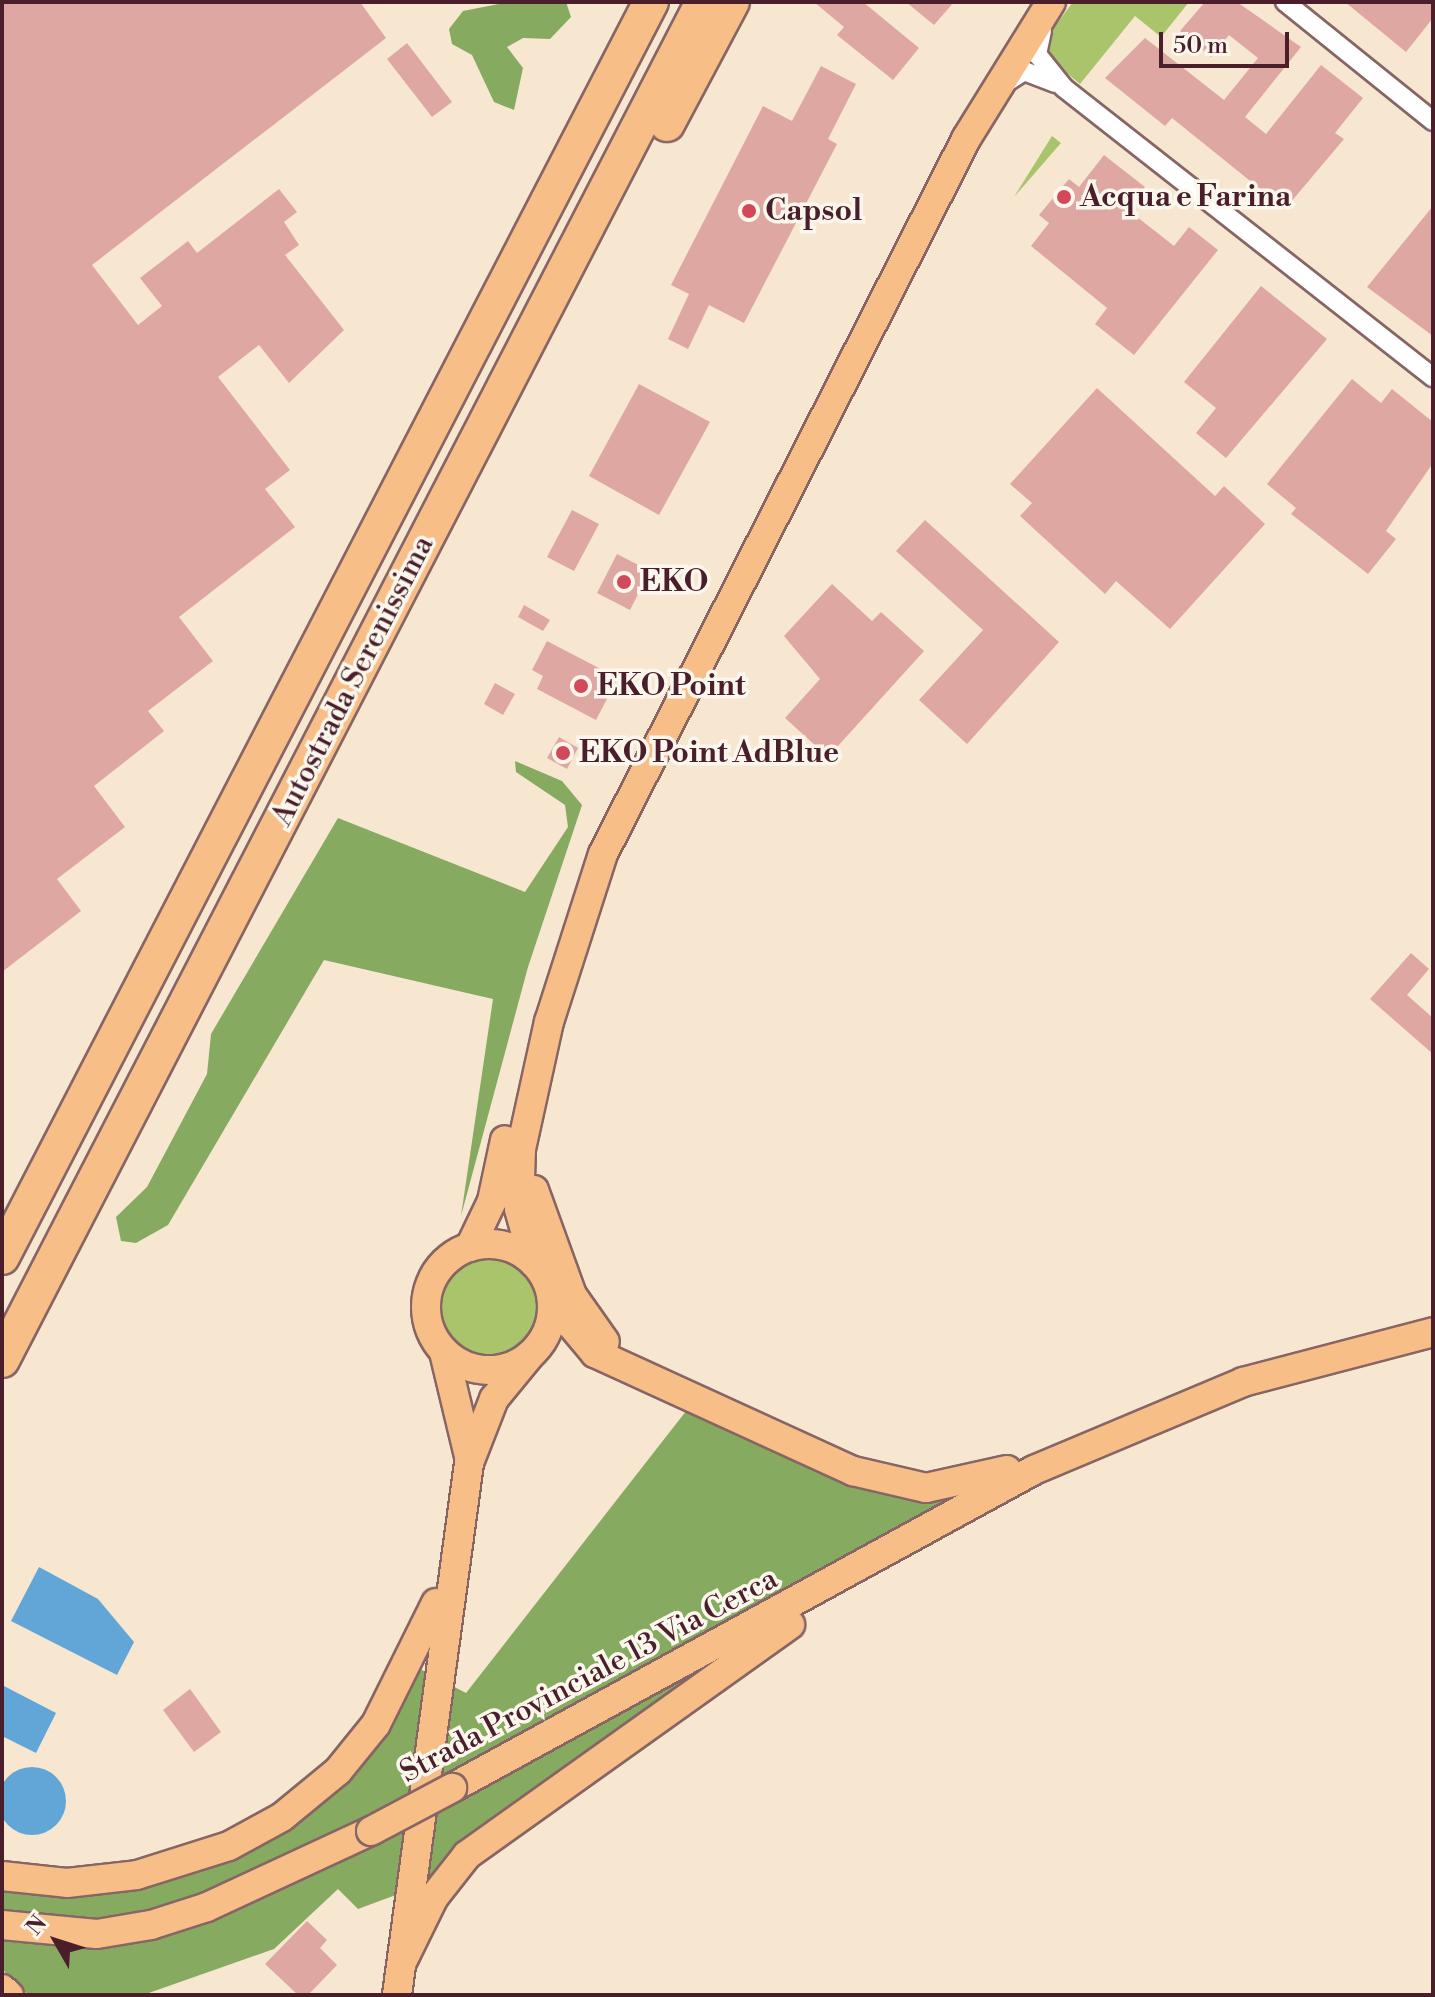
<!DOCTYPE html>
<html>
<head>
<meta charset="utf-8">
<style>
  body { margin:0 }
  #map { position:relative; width:1435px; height:1997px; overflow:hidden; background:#f7e7d1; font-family:"Libre Bodoni",serif }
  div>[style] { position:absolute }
  .green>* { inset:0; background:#a9c46b }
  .round { border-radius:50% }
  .forest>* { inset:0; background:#86aa5f }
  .water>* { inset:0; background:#61a6d7 }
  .building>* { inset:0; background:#dfa7a2 }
  .roads { filter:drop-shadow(2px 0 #876565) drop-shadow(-2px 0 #876565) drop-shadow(0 2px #876565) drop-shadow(0 -2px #876565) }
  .street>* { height:18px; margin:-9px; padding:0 9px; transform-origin:9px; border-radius:9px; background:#fff }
  .primary>* { height:28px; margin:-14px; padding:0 14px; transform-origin:14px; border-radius:14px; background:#f7be88 }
  .primary>.ring { margin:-14px; padding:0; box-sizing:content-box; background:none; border:28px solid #f7be88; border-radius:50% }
  .highway>* { height:34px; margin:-17px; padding:0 17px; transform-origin:17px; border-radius:17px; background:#f7be88 }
  .bridges { filter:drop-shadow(2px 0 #876565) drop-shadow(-2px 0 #876565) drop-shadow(0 2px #876565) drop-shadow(0 -2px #876565) }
  .primary-bridge>* { height:28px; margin:-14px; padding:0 14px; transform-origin:14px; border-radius:14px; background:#f7be88 }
  .dots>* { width:22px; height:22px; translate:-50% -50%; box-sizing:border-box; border:4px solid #fbf7ec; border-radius:50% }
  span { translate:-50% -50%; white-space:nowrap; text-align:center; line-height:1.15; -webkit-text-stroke:7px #fbf7ec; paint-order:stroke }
  .poi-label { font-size:30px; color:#4a1f2b; font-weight:700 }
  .left { translate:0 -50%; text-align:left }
  .street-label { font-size:30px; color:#4a1f2b }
  .frame { position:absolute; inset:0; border:4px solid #4a1f2b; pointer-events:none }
  .north { position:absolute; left:16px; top:1901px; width:80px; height:80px; -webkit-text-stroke:6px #fbf7ec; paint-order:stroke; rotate:309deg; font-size:22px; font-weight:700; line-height:32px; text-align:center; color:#4a1f2b }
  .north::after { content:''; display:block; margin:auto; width:28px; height:36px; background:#4a1f2b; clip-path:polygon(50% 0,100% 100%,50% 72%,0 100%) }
  .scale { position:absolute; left:1159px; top:32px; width:130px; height:36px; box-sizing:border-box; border:4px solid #4a1f2b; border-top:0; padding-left:10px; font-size:24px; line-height:28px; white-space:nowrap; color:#4a1f2b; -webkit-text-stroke:6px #fbf7ec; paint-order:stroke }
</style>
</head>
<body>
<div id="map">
  <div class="green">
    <i style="clip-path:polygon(1073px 2px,1189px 2px,1161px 37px,1135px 16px,1080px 84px,1047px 57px,1049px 34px)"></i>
    <i style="clip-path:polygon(1052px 136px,1061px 143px,1014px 197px)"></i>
    <i class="round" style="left:436px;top:1255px;width:102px;height:102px"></i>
  </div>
  <div class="forest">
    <i style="clip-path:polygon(509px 2px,566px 2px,571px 17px,550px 39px,523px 38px,507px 47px,523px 68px,514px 110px,494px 102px,472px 55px,452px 44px,449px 29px,463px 11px)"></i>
    <i style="clip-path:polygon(515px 761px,562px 781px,582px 805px,528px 967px,461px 1216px,493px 999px,324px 960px,168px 1225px,136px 1243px,121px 1241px,116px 1217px,147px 1187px,207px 1074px,211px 1034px,338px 818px,525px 892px,568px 827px,565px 805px,516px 772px)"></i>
    <i style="clip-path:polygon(690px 1406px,961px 1494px,459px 1851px,428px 1883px,358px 1909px,338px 1889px,274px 1949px,143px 1995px,28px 1995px,2px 1969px,2px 1886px,244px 1848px,418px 1668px,466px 1693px)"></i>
  </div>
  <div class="water">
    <i style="clip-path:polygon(39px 1567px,98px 1599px,134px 1642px,117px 1675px,11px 1621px)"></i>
    <i style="clip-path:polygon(2px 1685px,56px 1713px,36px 1753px,2px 1736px)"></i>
    <i class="round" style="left:-2px;top:1767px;width:68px;height:68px"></i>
  </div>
  <div class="building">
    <i style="clip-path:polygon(2px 2px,360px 2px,386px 38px,92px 265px,138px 325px,162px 306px,140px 278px,188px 241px,197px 253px,279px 189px,297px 212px,284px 222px,299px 245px,285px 255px,344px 330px,289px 383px,259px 345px,218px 377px,290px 470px,265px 489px,295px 527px,179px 617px,213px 661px,148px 711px,164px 731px,94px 786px,125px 827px,57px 879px,81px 911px,2px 972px)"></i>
    <i style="clip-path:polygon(814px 2px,863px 2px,919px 48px,893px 80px,837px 35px,844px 27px)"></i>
    <i style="clip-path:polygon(906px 2px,954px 2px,934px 25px)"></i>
    <i style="clip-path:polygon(1205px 2px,1237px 2px,1301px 47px,1245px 117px,1266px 134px,1321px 65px,1363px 98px,1335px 133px,1344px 139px,1285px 209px,1172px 118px,1165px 126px,1105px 78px,1145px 38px,1224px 100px,1258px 58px,1229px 35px,1211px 57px,1180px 31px)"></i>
    <i style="clip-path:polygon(1345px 2px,1433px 2px,1433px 18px,1406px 52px)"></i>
    <i style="clip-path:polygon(407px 43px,452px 102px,432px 117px,387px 59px)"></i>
    <i style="clip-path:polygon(821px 66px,856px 84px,828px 139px,837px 144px,744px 323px,709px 305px,688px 349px,668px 339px,689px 294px,671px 285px,763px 106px,792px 121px)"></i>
    <i style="clip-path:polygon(1104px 155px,1145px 187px,1127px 209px,1174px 246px,1189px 227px,1218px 250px,1134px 355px,1095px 324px,1107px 308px,1031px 246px,1049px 223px,1039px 215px,1069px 179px,1079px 187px)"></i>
    <i style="clip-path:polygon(1433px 206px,1433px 336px,1367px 287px)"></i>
    <i style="clip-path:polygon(1261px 286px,1327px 339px,1226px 458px,1196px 433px,1216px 408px,1184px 382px)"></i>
    <i style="clip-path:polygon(1352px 379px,1381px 403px,1392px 389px,1433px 422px,1433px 463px,1386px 531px,1396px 539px,1368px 574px,1291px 514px,1296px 508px,1267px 484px)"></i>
    <i style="clip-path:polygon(639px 384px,710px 422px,659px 515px,589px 476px)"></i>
    <i style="clip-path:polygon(1097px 388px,1215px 496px,1224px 486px,1265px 524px,1170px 629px,1116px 581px,1105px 594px,1020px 516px,1032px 503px,1010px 484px)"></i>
    <i style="clip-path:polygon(572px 510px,599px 524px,574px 571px,547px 557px)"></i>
    <i style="clip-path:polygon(925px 520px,1059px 642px,967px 744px,919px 700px,983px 630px,896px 551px)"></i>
    <i style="clip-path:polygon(617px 554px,650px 571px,630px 610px,597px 593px)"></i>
    <i style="clip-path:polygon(832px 584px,872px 621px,881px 612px,924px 651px,828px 757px,785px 718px,820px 679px,784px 636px)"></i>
    <i style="clip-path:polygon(524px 605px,550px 620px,543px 631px,518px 617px)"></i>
    <i style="clip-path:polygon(547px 641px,618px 678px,596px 720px,537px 689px,543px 676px,532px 670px)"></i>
    <i style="clip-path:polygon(495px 683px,515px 694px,503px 715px,484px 704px)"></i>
    <i style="clip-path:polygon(559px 737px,578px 748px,567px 769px,547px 758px)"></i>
    <i style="clip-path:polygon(1411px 953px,1429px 969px,1407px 995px,1433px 1018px,1433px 1054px,1370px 999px)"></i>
    <i style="clip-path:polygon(190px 1689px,221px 1732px,194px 1752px,163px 1710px)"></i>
    <i style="clip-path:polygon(307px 1921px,327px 1940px,320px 1948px,337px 1965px,308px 1995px,298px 1995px,265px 1964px)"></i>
  </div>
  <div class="roads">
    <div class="street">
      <i style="left:1285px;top:2px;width:190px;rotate:38.8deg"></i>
      <i style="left:1042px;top:31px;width:24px;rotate:102deg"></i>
      <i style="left:1037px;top:54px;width:43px;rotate:51.5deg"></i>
      <i style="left:1064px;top:88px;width:469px;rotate:38.1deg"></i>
      <i style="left:1004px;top:84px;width:24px;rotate:-33deg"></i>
      <i style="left:1024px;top:71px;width:34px;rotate:21deg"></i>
    </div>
    <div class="primary">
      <i style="left:534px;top:1190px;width:112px;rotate:70.1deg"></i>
      <i style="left:572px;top:1295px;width:57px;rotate:54.9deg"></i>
      <i class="ring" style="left:426px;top:1244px;width:98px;height:98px"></i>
      <i style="left:470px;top:1247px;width:51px;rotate:-64.4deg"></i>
      <i style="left:492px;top:1201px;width:62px;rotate:-78deg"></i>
      <i style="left:534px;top:1263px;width:56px;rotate:-105.5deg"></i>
      <i style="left:519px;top:1209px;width:60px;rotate:-88.1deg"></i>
      <i style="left:521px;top:1149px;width:130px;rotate:-77.6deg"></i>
      <i style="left:549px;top:1022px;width:176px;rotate:-72.2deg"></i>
      <i style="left:603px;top:854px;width:802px;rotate:-63.08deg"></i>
      <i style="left:966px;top:139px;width:161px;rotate:-58.2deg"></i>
      <i style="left:552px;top:1302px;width:67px;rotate:49.9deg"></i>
      <i style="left:595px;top:1353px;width:284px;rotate:24.6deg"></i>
      <i style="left:853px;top:1471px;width:75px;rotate:13.1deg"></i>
      <i style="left:926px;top:1488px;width:83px;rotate:-12.5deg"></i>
      <i style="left:444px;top:1352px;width:107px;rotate:76.5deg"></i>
      <i style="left:452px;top:1788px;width:663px;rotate:-28.65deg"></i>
      <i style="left:1034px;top:1470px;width:227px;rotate:-22.8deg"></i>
      <i style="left:1243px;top:1382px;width:196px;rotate:-14.7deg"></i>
      <i style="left:2px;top:1876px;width:65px;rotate:6.1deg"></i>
      <i style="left:67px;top:1883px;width:70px;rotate:-6.5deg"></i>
      <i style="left:137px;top:1875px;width:96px;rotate:-17.5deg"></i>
      <i style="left:229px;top:1846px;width:60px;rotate:-28.7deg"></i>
      <i style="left:282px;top:1817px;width:72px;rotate:-39.4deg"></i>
      <i style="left:338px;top:1771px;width:60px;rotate:-51deg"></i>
      <i style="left:376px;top:1724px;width:135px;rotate:-63.6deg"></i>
      <i style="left:2px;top:1925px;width:95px;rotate:5.4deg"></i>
      <i style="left:97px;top:1934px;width:55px;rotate:-9.5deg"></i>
      <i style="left:151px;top:1925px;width:59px;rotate:-17.8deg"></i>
      <i style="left:207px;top:1907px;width:181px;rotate:-24.9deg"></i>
      <i style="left:402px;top:1962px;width:72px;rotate:-63.8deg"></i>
      <i style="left:434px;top:1897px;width:53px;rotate:-51.8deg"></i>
      <i style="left:467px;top:1855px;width:397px;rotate:-35.5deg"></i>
      <i style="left:2px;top:1989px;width:9px;rotate:41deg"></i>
      <i style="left:397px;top:1995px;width:537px;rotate:-82.29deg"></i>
      <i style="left:469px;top:1463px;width:69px;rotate:-68.7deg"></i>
      <i style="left:494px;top:1399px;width:57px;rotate:-50.7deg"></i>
    </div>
    <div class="highway">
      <i style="left:667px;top:124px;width:138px;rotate:-62deg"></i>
      <i style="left:2px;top:1257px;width:1413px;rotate:-62.66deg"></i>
      <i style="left:2px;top:1360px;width:1528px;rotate:-62.7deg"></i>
    </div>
  </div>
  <div class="bridges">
    <div class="primary-bridge">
      <i style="left:371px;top:1831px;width:92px;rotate:-28deg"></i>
    </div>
  </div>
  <div class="dots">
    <i style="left:1064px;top:197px;background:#d1495b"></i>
    <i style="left:749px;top:211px;background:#d1495b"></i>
    <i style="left:624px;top:582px;background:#d1495b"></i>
    <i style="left:581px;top:686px;background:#d1495b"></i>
    <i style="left:563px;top:753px;background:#d1495b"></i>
  </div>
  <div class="poi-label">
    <span class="left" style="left:1080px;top:197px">Acqua e Farina</span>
    <span class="left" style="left:765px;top:211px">Capsol</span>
    <span class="left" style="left:640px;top:582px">EKO</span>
    <span class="left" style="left:597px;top:686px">EKO Point</span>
    <span class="left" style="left:579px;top:753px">EKO Point AdBlue</span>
  </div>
  <div class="street-label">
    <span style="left:353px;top:681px;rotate:-63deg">Autostrada Serenissima</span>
    <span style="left:589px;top:1676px;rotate:-28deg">Strada Provinciale 13 Via Cerca</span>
  </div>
  <div class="frame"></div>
  <div class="north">N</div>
  <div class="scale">50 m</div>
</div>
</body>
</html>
